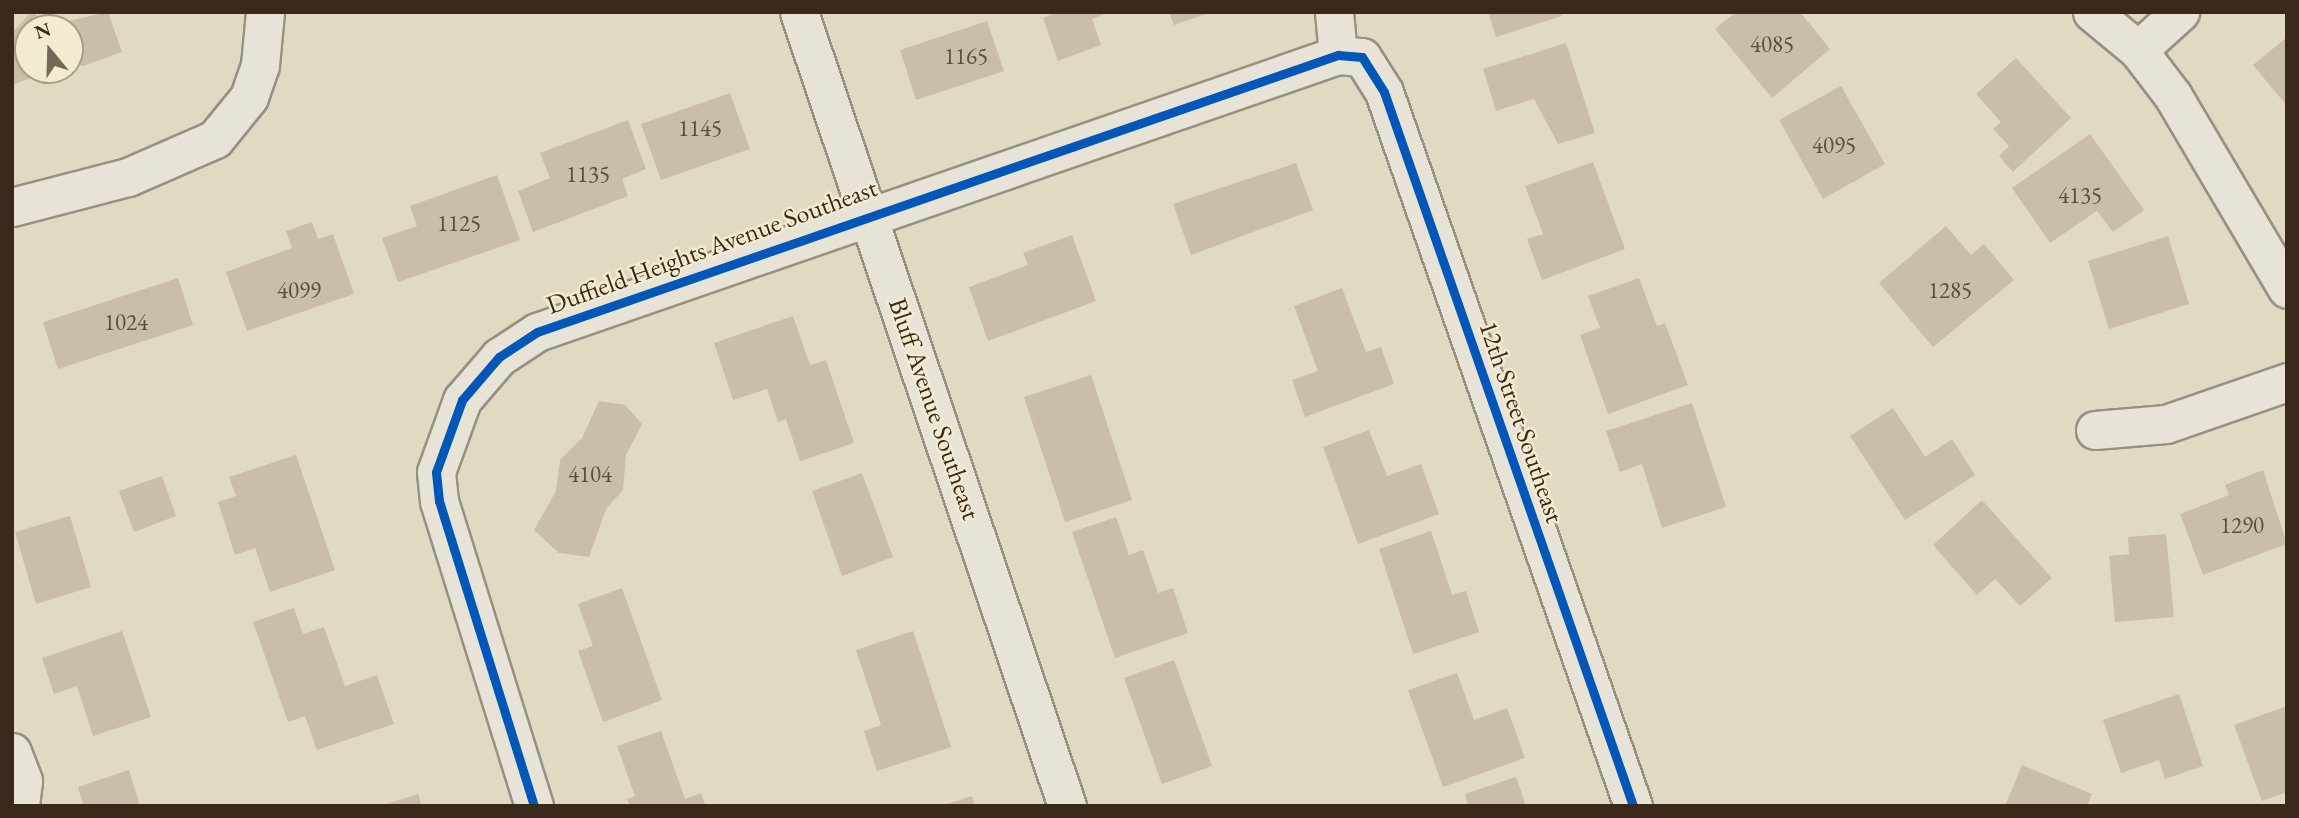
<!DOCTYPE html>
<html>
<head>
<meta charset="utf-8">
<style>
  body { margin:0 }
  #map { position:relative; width:2299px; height:818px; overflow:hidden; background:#e0dac3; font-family:"EB Garamond",serif }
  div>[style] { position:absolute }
  .building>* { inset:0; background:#cabdaa }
  .roads { filter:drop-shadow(2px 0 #979182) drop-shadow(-2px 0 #979182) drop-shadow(0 2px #979182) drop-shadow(0 -2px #979182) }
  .minor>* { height:37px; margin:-18.5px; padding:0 18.5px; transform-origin:18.5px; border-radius:18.5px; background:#e7e3d7 }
  .cycleway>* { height:9px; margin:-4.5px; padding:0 4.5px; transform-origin:4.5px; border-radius:4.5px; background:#0057b8 }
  span { translate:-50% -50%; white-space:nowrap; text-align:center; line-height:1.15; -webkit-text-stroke:5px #f3ebd0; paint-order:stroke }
  .number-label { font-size:23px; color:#5e4e3e }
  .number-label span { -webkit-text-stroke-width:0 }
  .street-label { font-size:26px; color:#3a291a }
  .frame { position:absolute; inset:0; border:14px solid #3a291a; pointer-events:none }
  .north { position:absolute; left:14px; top:14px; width:70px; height:70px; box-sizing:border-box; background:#f3ebd0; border:2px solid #a99d87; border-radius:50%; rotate:341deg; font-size:19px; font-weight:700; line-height:28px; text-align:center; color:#3a291a }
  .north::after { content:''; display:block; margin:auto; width:24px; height:32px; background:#746755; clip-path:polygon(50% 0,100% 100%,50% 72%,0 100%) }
</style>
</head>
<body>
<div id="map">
  <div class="building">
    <i style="clip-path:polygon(31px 12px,52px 25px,108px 12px,122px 52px,83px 66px,70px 64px,70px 28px,28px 28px,28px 70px,53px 70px,12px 85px,12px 33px)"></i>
    <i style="clip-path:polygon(1057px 12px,1109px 12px,1092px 19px,1101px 45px,1058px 61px,1043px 18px)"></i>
    <i style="clip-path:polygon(1169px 12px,1209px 12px,1209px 13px,1174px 25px)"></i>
    <i style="clip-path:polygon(1488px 12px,1561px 12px,1562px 16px,1496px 37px)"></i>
    <i style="clip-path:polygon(1736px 12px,1800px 12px,1830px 49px,1772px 98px,1715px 29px)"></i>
    <i style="clip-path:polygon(987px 21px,1004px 71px,916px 100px,900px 50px)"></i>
    <i style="clip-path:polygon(2287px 37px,2287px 106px,2253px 65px)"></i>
    <i style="clip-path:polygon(1566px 43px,1595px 133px,1558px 144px,1534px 99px,1496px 111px,1483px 69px)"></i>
    <i style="clip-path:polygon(2016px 58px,2071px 118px,2013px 172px,1999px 156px,2009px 146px,1993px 129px,2001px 122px,1976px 94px)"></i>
    <i style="clip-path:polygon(1841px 86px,1885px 164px,1823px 199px,1779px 120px)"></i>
    <i style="clip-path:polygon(730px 93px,750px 149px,661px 180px,641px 124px)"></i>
    <i style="clip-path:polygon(628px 120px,646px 169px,622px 179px,628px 196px,533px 232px,518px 191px,550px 178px,540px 153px)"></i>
    <i style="clip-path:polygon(2090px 134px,2144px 210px,2113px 232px,2097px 211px,2050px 243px,2012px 188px)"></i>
    <i style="clip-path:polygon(1593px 162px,1625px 249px,1542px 280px,1527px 239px,1543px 234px,1525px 186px)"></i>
    <i style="clip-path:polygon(1296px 163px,1313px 210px,1191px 255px,1173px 204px)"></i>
    <i style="clip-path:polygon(497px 175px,520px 240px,398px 282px,382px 238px,417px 226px,410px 206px)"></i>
    <i style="clip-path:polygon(312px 222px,318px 239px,333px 234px,354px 294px,247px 331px,226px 272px,292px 248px,286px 231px)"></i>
    <i style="clip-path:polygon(1946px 226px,1971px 255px,1984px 244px,2014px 280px,1933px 347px,1879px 283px)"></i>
    <i style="clip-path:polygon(1072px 235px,1096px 301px,988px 341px,969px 287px,1028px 265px,1023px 253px)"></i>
    <i style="clip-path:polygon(2168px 236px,2189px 304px,2109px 329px,2088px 261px)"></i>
    <i style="clip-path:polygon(178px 278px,193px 325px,58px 369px,43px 322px)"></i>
    <i style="clip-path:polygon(1639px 278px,1657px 326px,1665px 323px,1688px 385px,1608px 414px,1580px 335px,1600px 328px,1588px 296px)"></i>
    <i style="clip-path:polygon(1342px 288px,1366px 352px,1381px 347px,1394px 384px,1305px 417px,1292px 380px,1318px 371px,1294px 306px)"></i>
    <i style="clip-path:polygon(793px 316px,810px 365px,826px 360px,854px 443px,800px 461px,786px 419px,778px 422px,767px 389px,733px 400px,714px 343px)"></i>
    <i style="clip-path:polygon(1091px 375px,1132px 500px,1065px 522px,1024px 397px)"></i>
    <i style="clip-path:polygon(599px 401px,625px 405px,642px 424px,626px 455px,623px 490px,606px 509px,589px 557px,559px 553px,534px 530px,556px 491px,560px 460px,582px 438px)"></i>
    <i style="clip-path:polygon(1692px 403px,1726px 507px,1662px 528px,1642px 464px,1620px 472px,1606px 431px)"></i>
    <i style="clip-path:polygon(1893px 408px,1925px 457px,1952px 439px,1975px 475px,1905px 520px,1850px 436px)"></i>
    <i style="clip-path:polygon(1369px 430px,1387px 476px,1421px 464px,1439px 514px,1358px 544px,1323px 447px)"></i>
    <i style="clip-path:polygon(296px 455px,335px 570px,270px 592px,255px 548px,235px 555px,218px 502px,236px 496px,229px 477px)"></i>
    <i style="clip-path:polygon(2263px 470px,2287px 544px,2203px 575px,2180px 514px,2229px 495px,2225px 485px)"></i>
    <i style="clip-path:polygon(862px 473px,893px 557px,842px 576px,812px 491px)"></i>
    <i style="clip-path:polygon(162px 476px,176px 516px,134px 532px,119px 491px)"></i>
    <i style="clip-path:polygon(1982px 500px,2052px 578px,2020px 606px,1995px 579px,1977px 595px,1933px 545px)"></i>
    <i style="clip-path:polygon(70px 516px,91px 587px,36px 604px,15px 532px)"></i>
    <i style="clip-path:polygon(1116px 517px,1129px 555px,1143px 550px,1158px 593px,1173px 588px,1188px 633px,1115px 658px,1072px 532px)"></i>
    <i style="clip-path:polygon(1431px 531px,1452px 595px,1466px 591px,1479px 632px,1413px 654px,1379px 549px)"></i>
    <i style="clip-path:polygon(2166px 534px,2174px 617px,2115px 622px,2109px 556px,2129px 554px,2128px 537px)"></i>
    <i style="clip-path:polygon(622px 588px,662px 700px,603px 722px,578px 651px,593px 646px,578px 604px)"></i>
    <i style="clip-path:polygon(294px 608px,303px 634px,324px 627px,345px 686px,377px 675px,394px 724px,317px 750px,305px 716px,288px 722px,253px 622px)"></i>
    <i style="clip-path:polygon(122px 631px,151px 717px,93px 736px,77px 686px,54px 694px,42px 658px)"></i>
    <i style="clip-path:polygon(913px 631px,951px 747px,877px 771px,864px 731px,881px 725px,856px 650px)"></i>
    <i style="clip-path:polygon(1174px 660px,1212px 766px,1162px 784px,1124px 678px)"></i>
    <i style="clip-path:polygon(1457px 673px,1474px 720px,1507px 708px,1525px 758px,1443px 787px,1408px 690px)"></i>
    <i style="clip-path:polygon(2179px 694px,2203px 766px,2165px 779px,2159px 760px,2121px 773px,2103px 720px)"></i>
    <i style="clip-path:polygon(2287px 706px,2287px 792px,2262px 801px,2234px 725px)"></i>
    <i style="clip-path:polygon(661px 731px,685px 799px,701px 793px,706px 806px,630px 806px,627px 799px,635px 796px,617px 746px)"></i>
    <i style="clip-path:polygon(2022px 765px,2092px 794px,2087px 806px,2005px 806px)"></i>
    <i style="clip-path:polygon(129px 770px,140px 806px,84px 806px,78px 787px)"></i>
    <i style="clip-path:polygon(1516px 777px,1526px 806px,1468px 806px,1465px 794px)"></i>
    <i style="clip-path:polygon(418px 794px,422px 806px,384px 806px,383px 805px)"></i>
    <i style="clip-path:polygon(972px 796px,975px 806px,944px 806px,944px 805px)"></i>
  </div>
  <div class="roads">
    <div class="minor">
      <i style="left:799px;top:12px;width:838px;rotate:71.35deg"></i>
      <i style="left:1334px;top:12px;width:43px;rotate:84.7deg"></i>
      <i style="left:2092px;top:12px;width:60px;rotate:39.6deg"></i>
      <i style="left:2138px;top:50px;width:58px;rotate:52.7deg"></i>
      <i style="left:2173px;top:96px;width:224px;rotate:59.4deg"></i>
      <i style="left:2138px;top:50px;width:57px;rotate:-42.1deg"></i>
      <i style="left:12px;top:207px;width:120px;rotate:-14.5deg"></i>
      <i style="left:128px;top:177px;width:95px;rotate:-23.6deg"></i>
      <i style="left:215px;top:139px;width:54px;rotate:-51deg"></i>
      <i style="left:249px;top:97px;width:34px;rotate:-71deg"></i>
      <i style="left:260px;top:65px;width:53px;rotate:-84.6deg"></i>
      <i style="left:2095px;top:430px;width:71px;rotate:-4.8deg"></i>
      <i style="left:2166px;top:424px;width:128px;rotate:-19.1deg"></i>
      <i style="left:12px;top:752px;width:31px;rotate:69deg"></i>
      <i style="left:23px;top:781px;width:25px;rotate:97deg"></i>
      <i style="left:534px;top:806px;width:319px;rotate:-107.3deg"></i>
      <i style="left:439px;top:501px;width:29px;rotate:-96deg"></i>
      <i style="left:436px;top:472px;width:77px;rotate:-70.1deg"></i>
      <i style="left:462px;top:400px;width:57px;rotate:-49.3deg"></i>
      <i style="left:499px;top:357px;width:45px;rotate:-33.3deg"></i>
      <i style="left:537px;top:332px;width:848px;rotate:-19.08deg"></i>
      <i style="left:1338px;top:55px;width:24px;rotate:5deg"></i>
      <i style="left:1362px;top:57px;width:41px;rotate:57.8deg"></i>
      <i style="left:1384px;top:92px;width:756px;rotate:70.77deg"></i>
    </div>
  </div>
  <div class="cycleway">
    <i style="left:534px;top:806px;width:319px;rotate:-107.3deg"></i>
    <i style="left:439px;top:501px;width:29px;rotate:-96deg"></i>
    <i style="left:436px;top:472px;width:77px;rotate:-70.1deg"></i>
    <i style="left:462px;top:400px;width:57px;rotate:-49.3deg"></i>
    <i style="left:499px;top:357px;width:45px;rotate:-33.3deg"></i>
    <i style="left:537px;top:332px;width:848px;rotate:-19.08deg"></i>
    <i style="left:1338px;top:55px;width:24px;rotate:5deg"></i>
    <i style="left:1362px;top:57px;width:41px;rotate:57.8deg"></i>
    <i style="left:1384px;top:92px;width:756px;rotate:70.77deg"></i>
  </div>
  <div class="number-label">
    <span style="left:1772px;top:44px">4085</span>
    <span style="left:966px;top:56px">1165</span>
    <span style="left:700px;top:128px">1145</span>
    <span style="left:1834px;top:145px">4095</span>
    <span style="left:588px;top:174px">1135</span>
    <span style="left:2080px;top:195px">4135</span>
    <span style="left:459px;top:223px">1125</span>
    <span style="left:299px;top:290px">4099</span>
    <span style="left:1950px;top:290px">1285</span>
    <span style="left:126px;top:322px">1024</span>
    <span style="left:590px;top:474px">4104</span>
    <span style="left:2242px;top:525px">1290</span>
  </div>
  <div class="street-label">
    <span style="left:712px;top:247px;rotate:-20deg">Duffield Heights Avenue Southeast</span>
    <span style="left:934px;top:409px;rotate:71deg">Bluff Avenue Southeast</span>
    <span style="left:1521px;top:422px;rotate:71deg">12th Street Southeast</span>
  </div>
  <div class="frame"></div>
  <div class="north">N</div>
</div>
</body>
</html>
